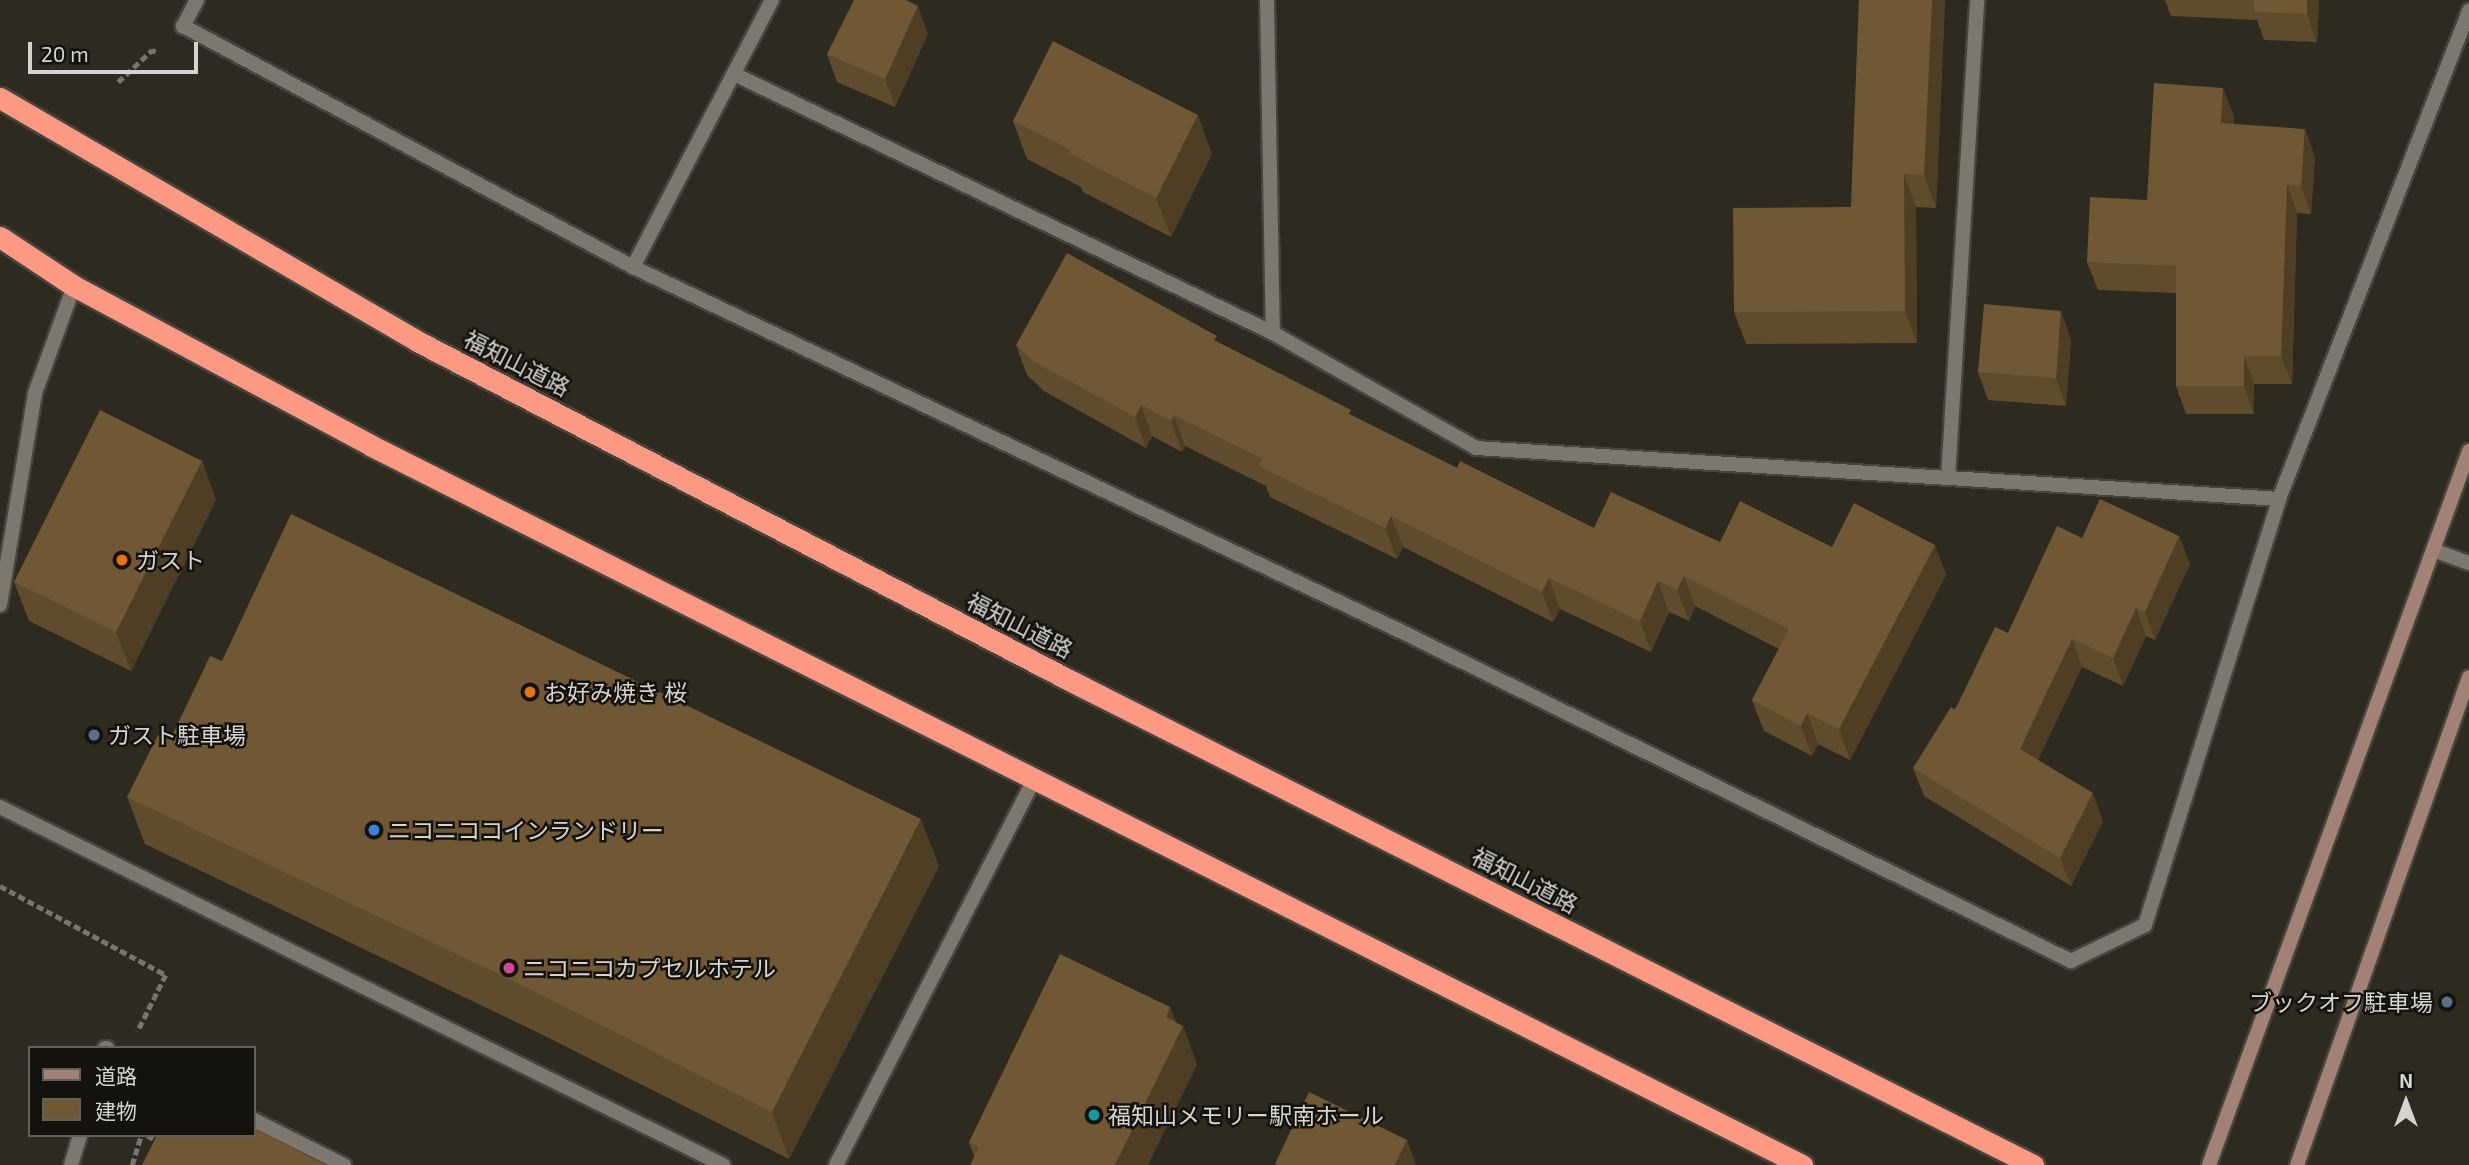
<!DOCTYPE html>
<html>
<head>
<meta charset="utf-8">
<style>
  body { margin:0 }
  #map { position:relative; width:2469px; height:1165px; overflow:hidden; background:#2d2a20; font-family:"Exo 2","Noto Sans JP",sans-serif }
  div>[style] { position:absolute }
  .path>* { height:4.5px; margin-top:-2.25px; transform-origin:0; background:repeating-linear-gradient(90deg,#78756d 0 7px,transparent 0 10.5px) }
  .roads { filter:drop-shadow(2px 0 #47443d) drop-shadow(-2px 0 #47443d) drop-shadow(0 2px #47443d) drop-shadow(0 -2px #47443d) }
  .street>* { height:14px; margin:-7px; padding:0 7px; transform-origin:7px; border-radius:7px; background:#7c786d }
  .secondary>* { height:14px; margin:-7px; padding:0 7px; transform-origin:7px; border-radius:7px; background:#a28274 }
  .highway>* { height:21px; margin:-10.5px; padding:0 10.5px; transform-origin:10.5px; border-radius:10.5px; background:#fb9983 }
  .wall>* { inset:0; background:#5f4c2c }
  .shaded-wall>* { inset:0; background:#4e3e24 }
  .building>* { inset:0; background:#6f5833 }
  .dots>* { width:19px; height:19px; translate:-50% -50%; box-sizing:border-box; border:4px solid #14120e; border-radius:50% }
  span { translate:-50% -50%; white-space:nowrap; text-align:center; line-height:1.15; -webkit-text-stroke:5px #14120e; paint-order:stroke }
  .street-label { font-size:23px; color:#d6d4ce }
  .poi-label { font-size:23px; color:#d6d4ce }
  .left { translate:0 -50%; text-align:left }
  .right { translate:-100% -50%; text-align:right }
  .legend { position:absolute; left:28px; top:1046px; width:228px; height:91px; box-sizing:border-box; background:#14120e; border:2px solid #62605b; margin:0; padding:9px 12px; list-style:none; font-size:21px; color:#d6d4ce }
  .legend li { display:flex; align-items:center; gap:14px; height:35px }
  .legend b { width:35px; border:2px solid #62605b }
  .north { position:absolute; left:2371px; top:1067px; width:70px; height:70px; -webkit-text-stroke:5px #14120e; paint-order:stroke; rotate:0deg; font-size:19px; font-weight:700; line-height:28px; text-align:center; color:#d6d4ce }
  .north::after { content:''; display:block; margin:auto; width:24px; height:32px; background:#d6d4ce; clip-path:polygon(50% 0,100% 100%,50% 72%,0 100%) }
  .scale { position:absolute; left:28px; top:42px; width:170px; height:32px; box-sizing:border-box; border:4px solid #d6d4ce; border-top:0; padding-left:9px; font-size:21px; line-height:24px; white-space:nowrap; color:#d6d4ce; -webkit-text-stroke:5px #14120e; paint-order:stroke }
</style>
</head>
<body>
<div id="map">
  <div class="path">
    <i style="left:118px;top:82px;width:47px;rotate:-43.3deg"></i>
    <i style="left:152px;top:50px;width:4px;rotate:27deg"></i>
    <i style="left:0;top:886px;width:188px;rotate:28.2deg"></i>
    <i style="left:166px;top:975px;width:63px;rotate:116.6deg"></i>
    <i style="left:147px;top:1135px;width:13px;rotate:29deg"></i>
    <i style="left:132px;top:1165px;width:31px;rotate:-73deg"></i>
  </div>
  <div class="roads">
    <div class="street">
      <i style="left:197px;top:0;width:30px;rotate:118deg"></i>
      <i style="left:183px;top:26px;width:510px;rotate:28.17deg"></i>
      <i style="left:633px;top:267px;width:840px;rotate:25.38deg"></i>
      <i style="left:1392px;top:627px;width:757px;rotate:26.19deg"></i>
      <i style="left:2071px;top:961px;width:82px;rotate:-25.9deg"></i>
      <i style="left:2145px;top:925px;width:447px;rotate:-72.5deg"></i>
      <i style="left:2279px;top:499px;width:524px;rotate:-68.73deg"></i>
      <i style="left:1267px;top:0;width:333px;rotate:89deg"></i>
      <i style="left:736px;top:75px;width:596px;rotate:25.66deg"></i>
      <i style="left:1273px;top:333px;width:233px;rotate:29.5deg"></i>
      <i style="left:1476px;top:448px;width:805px;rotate:3.63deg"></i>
      <i style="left:633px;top:267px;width:301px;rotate:-62.5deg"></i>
      <i style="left:1948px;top:478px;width:479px;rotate:-86.5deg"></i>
      <i style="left:2433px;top:550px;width:38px;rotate:20deg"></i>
      <i style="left:0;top:605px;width:215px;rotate:-80.6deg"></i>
      <i style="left:35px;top:393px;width:114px;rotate:-70deg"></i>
      <i style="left:0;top:807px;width:807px;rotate:26.34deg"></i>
      <i style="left:105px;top:1048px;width:2px"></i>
      <i style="left:254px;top:1120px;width:101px;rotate:26.6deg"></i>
      <i style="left:71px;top:1165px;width:31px;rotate:-73deg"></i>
      <i style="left:836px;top:1165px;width:433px;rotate:-62.8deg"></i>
    </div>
    <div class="secondary">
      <i style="left:2209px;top:1165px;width:760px;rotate:-69.99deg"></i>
      <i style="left:2297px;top:1165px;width:517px;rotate:-70.58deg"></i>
    </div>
    <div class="highway">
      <i style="left:0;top:98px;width:483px;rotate:30.2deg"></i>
      <i style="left:417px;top:341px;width:739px;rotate:27.47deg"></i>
      <i style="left:1073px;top:682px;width:1075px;rotate:26.71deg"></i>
      <i style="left:0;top:237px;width:89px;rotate:33.5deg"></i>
      <i style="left:74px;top:286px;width:336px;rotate:28.2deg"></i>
      <i style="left:370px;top:445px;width:1603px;rotate:26.69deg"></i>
    </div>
  </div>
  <div class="wall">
    <i style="clip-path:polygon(1859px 0,1945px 0,1936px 208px,1916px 207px,1917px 343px,1746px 344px,1734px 312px,1851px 207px)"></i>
    <i style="clip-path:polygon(2165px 0,2319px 0,2317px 42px,2264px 40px,2257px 20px,2171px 16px)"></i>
    <i style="clip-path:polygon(928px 34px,895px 107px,837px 82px,827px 54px)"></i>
    <i style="clip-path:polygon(2234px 116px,2233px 123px,2315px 157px,2311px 214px,2297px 213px,2292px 384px,2254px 384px,2254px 414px,2186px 414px,2176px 386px,2176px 293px,2098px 290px,2087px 262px,2147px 200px)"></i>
    <i style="clip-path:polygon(1013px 121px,1212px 154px,1171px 237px,1083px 192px,1081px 187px,1027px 159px)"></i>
    <i style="clip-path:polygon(2071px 339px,2066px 406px,1988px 400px,1978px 372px)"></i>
    <i style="clip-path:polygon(1219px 343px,1353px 416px,1457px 468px,1594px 528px,1720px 542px,1832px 547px,1935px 545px,1946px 575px,1850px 760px,1818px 744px,1812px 756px,1764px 731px,1752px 700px,1779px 649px,1695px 606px,1689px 621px,1669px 612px,1651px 652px,1560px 609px,1553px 622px,1403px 547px,1397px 559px,1270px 497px,1266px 486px,1185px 446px,1182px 452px,1152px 436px,1146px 448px,1044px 391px,1027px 375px,1016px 345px)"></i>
    <i style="clip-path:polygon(202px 461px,216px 500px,131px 671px,29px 621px,14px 582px)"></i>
    <i style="clip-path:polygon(2179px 536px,2190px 564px,2155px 640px,2146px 636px,2123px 686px,2082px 667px,2038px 760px,2103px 821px,2071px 886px,1924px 796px,1913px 768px,2008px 633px)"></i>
    <i style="clip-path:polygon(222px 661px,939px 866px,789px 1159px,545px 1036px,145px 844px,127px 797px,170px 740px)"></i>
    <i style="clip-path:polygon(1170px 1007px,1176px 1023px,1183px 1026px,1197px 1065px,974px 1156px,969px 1142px)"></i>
  </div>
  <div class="shaded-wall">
    <i style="clip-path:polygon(1932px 0,1945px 0,1936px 208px,1924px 175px)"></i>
    <i style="clip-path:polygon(2307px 0,2319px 0,2317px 42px,2307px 14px)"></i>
    <i style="clip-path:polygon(918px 6px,928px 34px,895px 107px,885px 79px)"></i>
    <i style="clip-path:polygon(2223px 88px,2234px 116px,2231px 151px,2221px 123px)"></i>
    <i style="clip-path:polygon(1198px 115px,1212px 154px,1171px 237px,1156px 198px)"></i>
    <i style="clip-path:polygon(2305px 129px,2315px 157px,2311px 214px,2301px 186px)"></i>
    <i style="clip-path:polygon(1904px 174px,1916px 207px,1917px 343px,1905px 311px)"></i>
    <i style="clip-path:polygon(2287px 185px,2297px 213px,2292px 384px,2281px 356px)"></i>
    <i style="clip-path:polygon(2061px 311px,2071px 339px,2066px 406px,2056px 378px)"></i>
    <i style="clip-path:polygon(2244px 356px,2254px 384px,2254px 414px,2244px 386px)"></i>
    <i style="clip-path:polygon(1141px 405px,1152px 436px,1146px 448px,1135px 417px)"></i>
    <i style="clip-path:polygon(1174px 415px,1185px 446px,1182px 452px,1171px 421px)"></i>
    <i style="clip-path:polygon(202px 461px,216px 500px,131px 671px,116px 632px)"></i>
    <i style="clip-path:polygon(1391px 516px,1403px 547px,1397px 559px,1385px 528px)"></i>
    <i style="clip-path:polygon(2179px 536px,2190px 564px,2155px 640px,2145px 612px)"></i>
    <i style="clip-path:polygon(1935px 545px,1946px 575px,1850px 760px,1839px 729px)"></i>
    <i style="clip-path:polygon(1684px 576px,1695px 606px,1689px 621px,1677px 590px)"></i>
    <i style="clip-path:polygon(1549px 578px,1560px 609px,1553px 622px,1542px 592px)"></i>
    <i style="clip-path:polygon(1658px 581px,1669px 612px,1651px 652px,1640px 621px)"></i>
    <i style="clip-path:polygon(2136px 608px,2146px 636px,2123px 686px,2113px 658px)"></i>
    <i style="clip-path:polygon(2072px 639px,2082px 667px,2030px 777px,2020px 749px)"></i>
    <i style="clip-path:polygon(1807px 713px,1818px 744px,1812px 756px,1801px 726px)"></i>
    <i style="clip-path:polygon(2093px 793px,2103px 821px,2071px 886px,2060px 858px)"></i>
    <i style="clip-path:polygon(921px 819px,939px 866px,789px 1159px,772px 1112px)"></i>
    <i style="clip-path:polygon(1170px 1007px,1180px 1032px,1183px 1026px,1197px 1065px,1148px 1165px,1115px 1165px,1166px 1017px)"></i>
    <i style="clip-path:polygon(1407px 1140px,1416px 1165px,1395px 1165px)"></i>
  </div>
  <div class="building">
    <i style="clip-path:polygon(854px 0,906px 0,918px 6px,885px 79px,827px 54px)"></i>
    <i style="clip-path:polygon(1859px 0,1932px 0,1924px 175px,1904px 174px,1905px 311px,1734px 312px,1733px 208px,1851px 207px)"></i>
    <i style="clip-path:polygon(2254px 0,2307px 0,2307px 14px,2254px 12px)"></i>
    <i style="clip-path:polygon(1053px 41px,1198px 115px,1156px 198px,1069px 153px,1071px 150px,1013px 121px)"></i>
    <i style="clip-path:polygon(2154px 83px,2223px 88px,2221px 123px,2305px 129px,2301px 186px,2287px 185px,2281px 356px,2244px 356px,2244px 386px,2176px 386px,2176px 266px,2087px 262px,2090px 197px,2147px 200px)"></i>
    <i style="clip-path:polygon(1067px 253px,1217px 336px,1214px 340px,1351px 410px,1349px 414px,1457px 468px,1460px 461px,1594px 528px,1611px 492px,1720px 542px,1740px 501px,1832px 547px,1854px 503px,1935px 545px,1839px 729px,1807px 713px,1801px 726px,1752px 700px,1789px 629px,1684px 576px,1677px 590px,1658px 581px,1640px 621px,1549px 578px,1542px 592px,1391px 516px,1385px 528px,1259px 466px,1263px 459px,1174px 415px,1171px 421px,1141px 405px,1135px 417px,1033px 361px,1016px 345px)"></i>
    <i style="clip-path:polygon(1984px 304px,2061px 311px,2056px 378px,1978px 372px)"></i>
    <i style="clip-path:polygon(100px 410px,202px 461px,116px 632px,14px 582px)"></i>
    <i style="clip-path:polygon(2100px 499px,2179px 536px,2145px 612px,2136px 608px,2113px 658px,2072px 639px,2020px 749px,2093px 793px,2060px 858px,1913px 768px,1951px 707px,1955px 710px,1995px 627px,2008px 633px,2057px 526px,2082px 538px)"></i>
    <i style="clip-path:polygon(291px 514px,921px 819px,772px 1112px,528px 988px,127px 797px,158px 735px,170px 740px,210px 656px,222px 661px)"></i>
    <i style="clip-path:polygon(1060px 954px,1170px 1007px,1166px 1017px,1183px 1026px,1115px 1165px,970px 1165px,979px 1147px,969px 1142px)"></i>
    <i style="clip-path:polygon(1309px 1092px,1407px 1140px,1395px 1165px,1279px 1165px,1275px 1164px)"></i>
    <i style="clip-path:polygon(254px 1128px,326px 1165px,142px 1165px,157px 1135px,254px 1135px)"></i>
  </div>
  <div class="dots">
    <i style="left:122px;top:560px;background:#e8710a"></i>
    <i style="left:530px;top:692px;background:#e8710a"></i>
    <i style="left:94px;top:735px;background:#5c6f8a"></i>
    <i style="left:374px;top:830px;background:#3f7fe0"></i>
    <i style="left:509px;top:968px;background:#d1479c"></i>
    <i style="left:2447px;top:1002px;background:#5c6f8a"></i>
    <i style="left:1094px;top:1115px;background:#0f9aa8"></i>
  </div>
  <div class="street-label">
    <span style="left:517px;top:363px;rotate:27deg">福知山道路</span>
    <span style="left:1020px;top:625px;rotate:27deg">福知山道路</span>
    <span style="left:1525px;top:880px;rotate:27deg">福知山道路</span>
  </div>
  <div class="poi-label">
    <span class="left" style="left:136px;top:560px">ガスト</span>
    <span class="left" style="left:544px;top:692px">お好み焼き 桜</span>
    <span class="left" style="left:108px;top:735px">ガスト駐車場</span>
    <span class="left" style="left:388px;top:830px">ニコニココインランドリー</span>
    <span class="left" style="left:523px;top:968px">ニコニコカプセルホテル</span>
    <span class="right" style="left:2433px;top:1002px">ブックオフ駐車場</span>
    <span class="left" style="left:1108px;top:1115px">福知山メモリー駅南ホール</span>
  </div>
  <ul class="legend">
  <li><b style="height:9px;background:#a28274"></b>道路</li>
  <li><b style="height:19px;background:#6f5833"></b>建物</li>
  </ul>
  <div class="north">N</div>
  <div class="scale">20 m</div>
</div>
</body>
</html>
